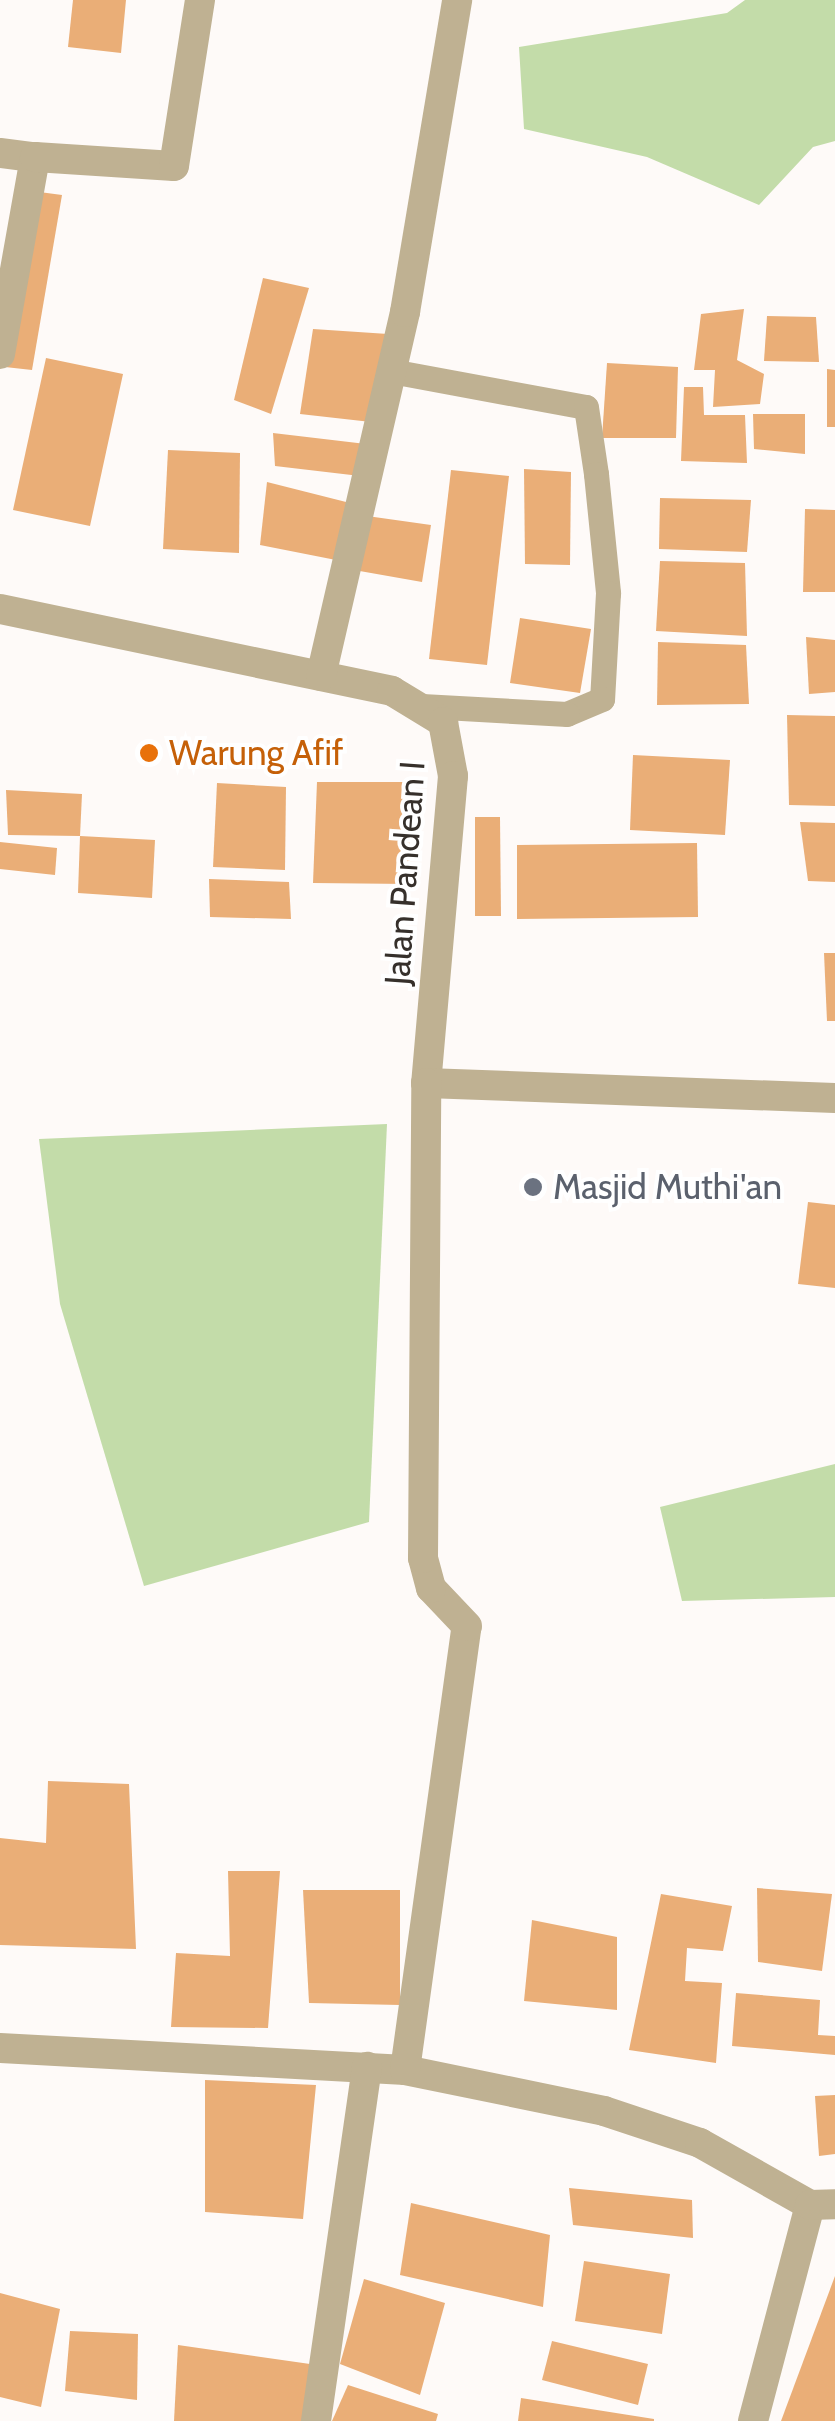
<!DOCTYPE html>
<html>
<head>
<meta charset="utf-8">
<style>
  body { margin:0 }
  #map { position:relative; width:835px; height:2421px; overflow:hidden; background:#fefaf8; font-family:Cabin,sans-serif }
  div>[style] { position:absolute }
  .green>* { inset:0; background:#c3dca9 }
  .building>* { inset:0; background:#eaae77 }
  .lane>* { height:25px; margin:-12.5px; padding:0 12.5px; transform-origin:12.5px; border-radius:12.5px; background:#bfb192 }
  .street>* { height:30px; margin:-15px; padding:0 15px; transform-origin:15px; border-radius:15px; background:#bfb192 }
  .dots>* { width:28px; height:28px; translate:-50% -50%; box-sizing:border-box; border:5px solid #fff; border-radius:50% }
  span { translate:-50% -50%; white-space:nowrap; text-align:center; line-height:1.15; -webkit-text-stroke:8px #fff; paint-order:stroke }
  .food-label { font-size:35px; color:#c56008 }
  .left { translate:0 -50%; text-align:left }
  .street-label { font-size:35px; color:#36302b }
  .worship-label { font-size:35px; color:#5b616d }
</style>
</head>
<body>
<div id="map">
  <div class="green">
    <i style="clip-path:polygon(745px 0,835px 0,835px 141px,813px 147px,759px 205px,647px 157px,524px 129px,519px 47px,727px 13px)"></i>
    <i style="clip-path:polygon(387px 1124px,369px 1522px,144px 1586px,60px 1304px,39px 1139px)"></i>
    <i style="clip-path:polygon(835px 1464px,835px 1597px,682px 1601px,660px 1507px)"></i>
  </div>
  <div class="building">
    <i style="clip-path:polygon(73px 0,126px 0,121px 53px,68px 47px)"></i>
    <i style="clip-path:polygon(32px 191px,62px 195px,32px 370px,5px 367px)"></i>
    <i style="clip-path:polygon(263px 278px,309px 288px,271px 414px,234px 400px)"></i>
    <i style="clip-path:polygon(744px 309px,737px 360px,764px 374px,760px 404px,713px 407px,715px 370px,694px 370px,701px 314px)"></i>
    <i style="clip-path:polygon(767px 316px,816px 317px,819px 362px,764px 361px)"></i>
    <i style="clip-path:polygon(313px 329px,388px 334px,371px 422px,300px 414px)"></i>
    <i style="clip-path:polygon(46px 358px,123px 374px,90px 526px,13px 510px)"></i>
    <i style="clip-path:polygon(607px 363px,678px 367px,676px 438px,602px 438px)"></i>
    <i style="clip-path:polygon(827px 369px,835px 370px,835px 427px,827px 427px)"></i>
    <i style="clip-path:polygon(684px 387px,703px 387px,704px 415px,745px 415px,747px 463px,681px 461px)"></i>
    <i style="clip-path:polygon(753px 414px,805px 414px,805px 454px,754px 449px)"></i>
    <i style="clip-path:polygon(273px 433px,366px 444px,360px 476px,275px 466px)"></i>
    <i style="clip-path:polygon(168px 450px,240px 453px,239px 553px,163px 549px)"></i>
    <i style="clip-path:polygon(524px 469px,571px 472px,570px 565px,525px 564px)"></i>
    <i style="clip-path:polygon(451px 470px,509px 476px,487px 665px,429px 659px)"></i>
    <i style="clip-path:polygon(267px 482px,354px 504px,341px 561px,260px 545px)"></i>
    <i style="clip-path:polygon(660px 498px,751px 500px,747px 552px,659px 549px)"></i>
    <i style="clip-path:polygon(805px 509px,835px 510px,835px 592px,803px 592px)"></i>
    <i style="clip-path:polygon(360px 515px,431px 525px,422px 582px,354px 570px)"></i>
    <i style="clip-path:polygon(660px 561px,745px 563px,747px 636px,656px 631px)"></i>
    <i style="clip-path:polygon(520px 618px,591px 629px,580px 693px,510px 683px)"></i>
    <i style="clip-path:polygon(806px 637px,835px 640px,835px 692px,809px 694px)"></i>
    <i style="clip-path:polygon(658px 642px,746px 645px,749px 704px,657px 705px)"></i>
    <i style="clip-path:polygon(787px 715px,835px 716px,835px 806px,789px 805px)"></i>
    <i style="clip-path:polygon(633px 755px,730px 760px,725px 835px,630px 830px)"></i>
    <i style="clip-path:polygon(317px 782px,411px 782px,409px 884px,313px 883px)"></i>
    <i style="clip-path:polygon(217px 783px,286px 787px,285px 870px,213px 867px)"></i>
    <i style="clip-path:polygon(6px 790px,82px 794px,80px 836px,8px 835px)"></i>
    <i style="clip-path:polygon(475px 817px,500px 817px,501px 916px,475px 916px)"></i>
    <i style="clip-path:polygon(800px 822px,835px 823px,835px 882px,808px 881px)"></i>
    <i style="clip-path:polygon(80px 836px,155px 840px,152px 898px,78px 893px)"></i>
    <i style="clip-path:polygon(0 842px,57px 848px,55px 875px,0 869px)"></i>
    <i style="clip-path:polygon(697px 843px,698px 917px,517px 919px,517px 845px)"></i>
    <i style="clip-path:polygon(209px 879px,289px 882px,291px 919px,210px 917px)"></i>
    <i style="clip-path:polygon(824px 953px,835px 953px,835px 1021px,827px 1021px)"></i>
    <i style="clip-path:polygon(808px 1202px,835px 1205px,835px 1288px,798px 1284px)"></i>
    <i style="clip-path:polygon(48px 1781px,129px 1784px,136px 1949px,0 1945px,0 1838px,46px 1843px)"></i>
    <i style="clip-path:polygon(228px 1871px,280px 1871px,268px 2028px,171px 2027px,176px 1953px,230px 1956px)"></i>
    <i style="clip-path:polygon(757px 1888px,832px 1894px,822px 1971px,758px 1962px)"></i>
    <i style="clip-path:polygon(303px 1890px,400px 1890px,400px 2005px,309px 2003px)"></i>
    <i style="clip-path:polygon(661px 1894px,732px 1906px,723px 1951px,687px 1948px,685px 1981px,722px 1983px,716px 2063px,629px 2050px)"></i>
    <i style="clip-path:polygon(532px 1920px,617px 1937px,617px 2010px,524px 2001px)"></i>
    <i style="clip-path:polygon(736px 1993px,820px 2000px,818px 2035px,835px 2036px,835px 2055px,732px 2046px)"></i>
    <i style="clip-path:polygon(205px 2080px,316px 2085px,303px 2219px,205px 2212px)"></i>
    <i style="clip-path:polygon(835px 2095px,835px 2154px,819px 2156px,815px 2096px)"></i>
    <i style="clip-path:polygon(569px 2188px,692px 2200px,693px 2238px,573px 2225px)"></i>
    <i style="clip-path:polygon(411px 2203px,550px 2235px,543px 2307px,400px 2275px)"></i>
    <i style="clip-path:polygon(584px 2261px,670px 2274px,662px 2334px,575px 2321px)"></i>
    <i style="clip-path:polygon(835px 2276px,835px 2421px,781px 2421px)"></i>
    <i style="clip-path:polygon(364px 2279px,445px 2303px,420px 2395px,340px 2364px)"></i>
    <i style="clip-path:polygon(0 2293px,60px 2309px,41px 2407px,0 2397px)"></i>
    <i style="clip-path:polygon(70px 2331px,138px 2334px,137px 2400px,65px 2391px)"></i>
    <i style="clip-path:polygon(552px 2341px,648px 2364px,638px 2405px,542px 2380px)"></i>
    <i style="clip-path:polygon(178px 2345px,310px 2364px,307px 2421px,174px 2421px)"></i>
    <i style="clip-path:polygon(348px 2385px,438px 2414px,436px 2421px,332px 2421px)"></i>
    <i style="clip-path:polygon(521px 2398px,654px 2419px,654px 2421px,518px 2421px)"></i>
  </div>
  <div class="lane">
    <i style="left:391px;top:371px;width:198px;rotate:10.5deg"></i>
    <i style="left:586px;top:407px;width:68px;rotate:81.5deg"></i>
    <i style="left:596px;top:474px;width:120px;rotate:84.2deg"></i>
    <i style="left:608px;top:593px;width:106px;rotate:93.2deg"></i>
    <i style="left:602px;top:699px;width:38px;rotate:157deg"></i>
    <i style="left:567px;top:714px;width:141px;rotate:-176.8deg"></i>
  </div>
  <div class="street">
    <i style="left:0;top:153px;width:35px;rotate:7deg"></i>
    <i style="left:0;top:354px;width:200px;rotate:-79.9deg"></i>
    <i style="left:35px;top:157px;width:139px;rotate:3.7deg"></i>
    <i style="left:174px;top:166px;width:168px;rotate:-81.1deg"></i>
    <i style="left:0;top:609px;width:400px;rotate:11.8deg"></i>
    <i style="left:392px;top:691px;width:60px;rotate:31.3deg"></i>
    <i style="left:443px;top:722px;width:55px;rotate:79.5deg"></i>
    <i style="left:453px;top:776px;width:308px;rotate:95deg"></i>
    <i style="left:426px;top:1083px;width:409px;rotate:2.1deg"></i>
    <i style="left:321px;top:676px;width:374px;rotate:-77deg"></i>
    <i style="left:405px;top:312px;width:316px;rotate:-80.5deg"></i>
    <i style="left:0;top:2048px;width:406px;rotate:3.1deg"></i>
    <i style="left:405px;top:2070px;width:203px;rotate:11.6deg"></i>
    <i style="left:604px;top:2111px;width:101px;rotate:18.4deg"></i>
    <i style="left:700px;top:2143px;width:126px;rotate:29.4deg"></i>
    <i style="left:405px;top:2070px;width:448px;rotate:-82.1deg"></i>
    <i style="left:467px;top:1626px;width:52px;rotate:-133.5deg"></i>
    <i style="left:431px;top:1588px;width:31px;rotate:-105deg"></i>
    <i style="left:423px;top:1558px;width:475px;rotate:-89.6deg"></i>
    <i style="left:316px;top:2421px;width:358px;rotate:-81.8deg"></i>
    <i style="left:753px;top:2421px;width:223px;rotate:-75.2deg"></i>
    <i style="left:810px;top:2205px;width:25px;rotate:-2deg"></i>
  </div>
  <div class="dots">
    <i style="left:149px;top:753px;background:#e8710a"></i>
    <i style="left:533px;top:1187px;background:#6b7280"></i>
  </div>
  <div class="food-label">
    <span class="left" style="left:169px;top:753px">Warung Afif</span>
  </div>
  <div class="street-label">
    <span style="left:405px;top:873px;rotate:-86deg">Jalan Pandean I</span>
  </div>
  <div class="worship-label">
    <span class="left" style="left:553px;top:1187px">Masjid Muthi'an</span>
  </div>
</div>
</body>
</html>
